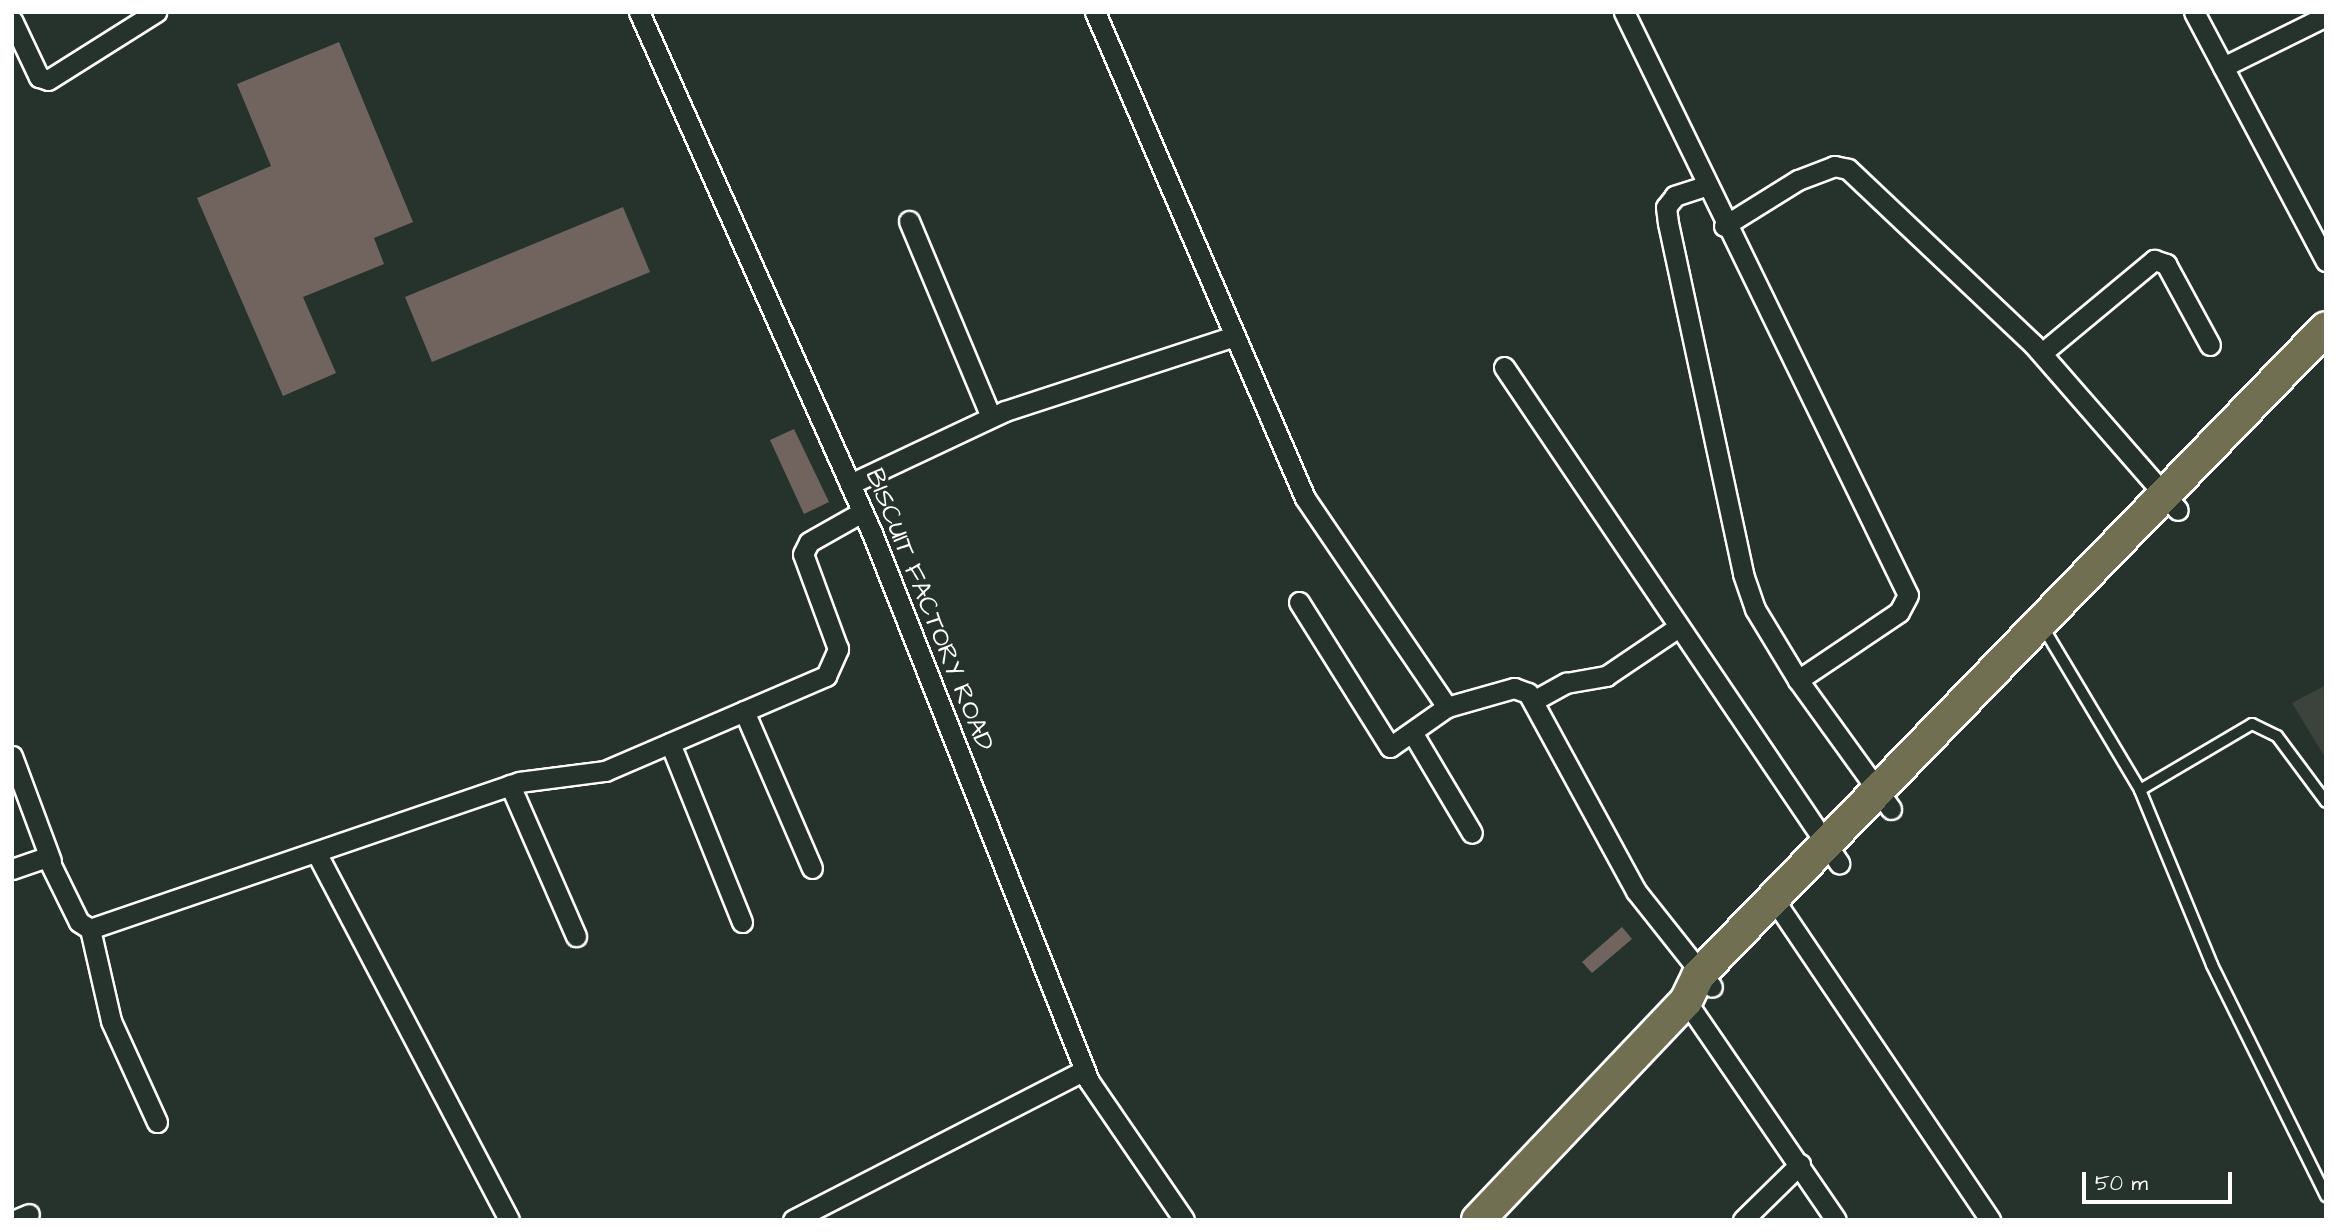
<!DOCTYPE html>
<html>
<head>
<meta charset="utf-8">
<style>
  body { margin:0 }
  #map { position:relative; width:2338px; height:1232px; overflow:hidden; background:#26332d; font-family:"Architects Daughter",sans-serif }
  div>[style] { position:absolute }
  .built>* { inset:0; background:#3c423c }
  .building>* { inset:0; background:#71645e }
  .roads { filter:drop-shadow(2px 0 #fff) drop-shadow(-2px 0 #fff) drop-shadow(0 2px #fff) drop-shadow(0 -2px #fff) }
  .lane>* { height:10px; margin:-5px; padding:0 5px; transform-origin:5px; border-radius:5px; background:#26332d }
  .street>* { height:19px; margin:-9.5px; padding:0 9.5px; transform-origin:9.5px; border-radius:9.5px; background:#26332d }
  .primary>* { height:32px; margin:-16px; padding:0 16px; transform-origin:16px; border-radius:16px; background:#716f52 }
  span { translate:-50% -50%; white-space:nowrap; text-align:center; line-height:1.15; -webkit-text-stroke:6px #26332d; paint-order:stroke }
  .street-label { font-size:26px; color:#fff }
  .frame { position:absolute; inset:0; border:14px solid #fff; pointer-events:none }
  .scale { position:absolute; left:2082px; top:1172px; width:150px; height:32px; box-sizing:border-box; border:4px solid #fff; border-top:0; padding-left:9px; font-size:21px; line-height:24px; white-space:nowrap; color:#fff; -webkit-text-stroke:5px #26332d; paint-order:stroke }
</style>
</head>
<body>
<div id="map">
  <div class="built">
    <i style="clip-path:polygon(2326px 685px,2326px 759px,2292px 703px)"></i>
  </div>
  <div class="building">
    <i style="clip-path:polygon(339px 42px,413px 222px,374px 238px,384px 264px,303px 297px,336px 373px,283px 396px,197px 198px,271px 166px,237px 84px)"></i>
    <i style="clip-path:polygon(623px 207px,650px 272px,432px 362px,405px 297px)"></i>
    <i style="clip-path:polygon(794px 429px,829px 502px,804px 514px,770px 440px)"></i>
    <i style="clip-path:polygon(1622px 927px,1632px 939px,1592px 973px,1582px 962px)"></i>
  </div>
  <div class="roads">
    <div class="lane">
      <i style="left:2043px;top:627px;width:190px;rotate:59.2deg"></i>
      <i style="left:2140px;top:790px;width:189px;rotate:67.6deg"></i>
      <i style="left:2212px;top:965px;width:258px;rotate:63.7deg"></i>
      <i style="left:2140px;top:790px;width:130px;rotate:-30.5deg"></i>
      <i style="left:2252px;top:724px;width:28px;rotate:26deg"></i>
      <i style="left:2277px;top:736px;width:82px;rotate:53.4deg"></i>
    </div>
    <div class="street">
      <i style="left:639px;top:12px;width:571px;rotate:65.91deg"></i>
      <i style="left:872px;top:533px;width:589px;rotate:68.4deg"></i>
      <i style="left:1089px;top:1081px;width:168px;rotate:55.6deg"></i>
      <i style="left:1095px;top:12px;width:529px;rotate:66.63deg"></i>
      <i style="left:1305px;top:498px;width:253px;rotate:55.8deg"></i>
      <i style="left:1447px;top:707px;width:70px;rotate:-15.8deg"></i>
      <i style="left:1514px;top:688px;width:15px;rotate:20deg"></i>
      <i style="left:1528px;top:693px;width:226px;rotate:61.4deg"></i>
      <i style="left:1636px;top:891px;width:122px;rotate:51.6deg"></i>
      <i style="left:1624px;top:12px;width:648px;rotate:64.03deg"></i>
      <i style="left:1908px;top:595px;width:19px;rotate:118deg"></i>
      <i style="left:1899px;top:612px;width:122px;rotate:146deg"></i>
      <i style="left:1798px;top:680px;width:159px;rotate:54.2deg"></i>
      <i style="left:2194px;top:12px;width:282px;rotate:62.1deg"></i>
      <i style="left:12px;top:20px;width:63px;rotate:64.7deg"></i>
      <i style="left:39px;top:77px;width:9px;rotate:18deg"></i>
      <i style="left:48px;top:80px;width:128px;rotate:-32.2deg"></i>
      <i style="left:2223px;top:67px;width:115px;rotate:-26.3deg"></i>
      <i style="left:1705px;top:186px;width:32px;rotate:162deg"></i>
      <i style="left:1675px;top:196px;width:14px;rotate:129deg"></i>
      <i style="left:1666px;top:207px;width:16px;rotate:83deg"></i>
      <i style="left:1668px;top:223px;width:359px;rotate:77.9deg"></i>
      <i style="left:1743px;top:574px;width:37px;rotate:71deg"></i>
      <i style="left:1755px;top:609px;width:83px;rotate:58.8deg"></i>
      <i style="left:909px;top:221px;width:212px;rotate:67.3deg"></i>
      <i style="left:1724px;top:226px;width:87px;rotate:-31.9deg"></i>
      <i style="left:1798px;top:180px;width:39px;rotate:-21deg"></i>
      <i style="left:1834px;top:166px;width:14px;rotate:12deg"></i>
      <i style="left:1848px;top:169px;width:255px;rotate:43.4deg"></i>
      <i style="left:2033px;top:344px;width:220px;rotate:48.9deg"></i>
      <i style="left:2042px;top:353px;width:146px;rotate:-39.7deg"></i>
      <i style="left:2154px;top:260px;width:13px;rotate:18deg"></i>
      <i style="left:2166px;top:264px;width:92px;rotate:61.5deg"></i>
      <i style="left:1504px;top:367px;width:599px;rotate:55.96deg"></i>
      <i style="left:850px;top:484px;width:171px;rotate:-25.2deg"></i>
      <i style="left:1005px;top:411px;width:238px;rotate:-18.1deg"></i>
      <i style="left:1299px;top:602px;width:171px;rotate:57.9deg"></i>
      <i style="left:1390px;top:747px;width:70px;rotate:-35.1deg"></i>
      <i style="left:1533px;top:701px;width:38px;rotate:-29deg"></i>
      <i style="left:1566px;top:683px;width:41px;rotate:-9.9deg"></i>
      <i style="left:1606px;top:676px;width:86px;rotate:-34.1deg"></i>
      <i style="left:744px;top:711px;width:171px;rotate:66.6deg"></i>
      <i style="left:1412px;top:732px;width:117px;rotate:59.3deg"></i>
      <i style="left:670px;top:743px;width:193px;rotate:68.1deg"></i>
      <i style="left:12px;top:756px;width:112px;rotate:69.6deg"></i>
      <i style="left:510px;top:785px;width:165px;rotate:66.4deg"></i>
      <i style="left:317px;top:854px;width:413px;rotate:62.3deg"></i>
      <i style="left:12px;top:869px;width:37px;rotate:-19deg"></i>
      <i style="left:47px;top:857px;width:72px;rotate:63.8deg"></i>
      <i style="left:79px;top:922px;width:13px;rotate:32deg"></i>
      <i style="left:90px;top:929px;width:453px;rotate:-18.9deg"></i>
      <i style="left:519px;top:782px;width:87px;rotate:-7.3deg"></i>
      <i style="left:605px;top:771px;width:241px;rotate:-23.3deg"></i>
      <i style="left:826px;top:676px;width:30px;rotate:-66deg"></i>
      <i style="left:838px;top:649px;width:101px;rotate:-110.2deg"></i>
      <i style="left:803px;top:554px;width:13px;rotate:-63deg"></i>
      <i style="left:809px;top:542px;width:61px;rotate:-29.5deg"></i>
      <i style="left:1775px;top:901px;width:385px;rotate:56deg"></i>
      <i style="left:90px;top:929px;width:94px;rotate:77.1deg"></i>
      <i style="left:111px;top:1021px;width:111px;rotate:65.5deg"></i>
      <i style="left:1686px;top:1001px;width:265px;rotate:55.6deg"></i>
      <i style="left:15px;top:1220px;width:15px;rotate:-23deg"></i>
      <i style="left:793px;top:1220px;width:328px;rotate:-27.2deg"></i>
      <i style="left:1743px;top:1220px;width:80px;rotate:-44.5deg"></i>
    </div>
    <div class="primary">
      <i style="left:1478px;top:1220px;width:302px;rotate:-46.5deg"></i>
      <i style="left:1686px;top:1001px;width:28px;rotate:-64deg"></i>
      <i style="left:1698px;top:976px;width:902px;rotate:-45.9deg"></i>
    </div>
  </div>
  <div class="street-label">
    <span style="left:929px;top:610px;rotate:68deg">BISCUIT FACTORY ROAD</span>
  </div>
  <div class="frame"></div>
  <div class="scale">50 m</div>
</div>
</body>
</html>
